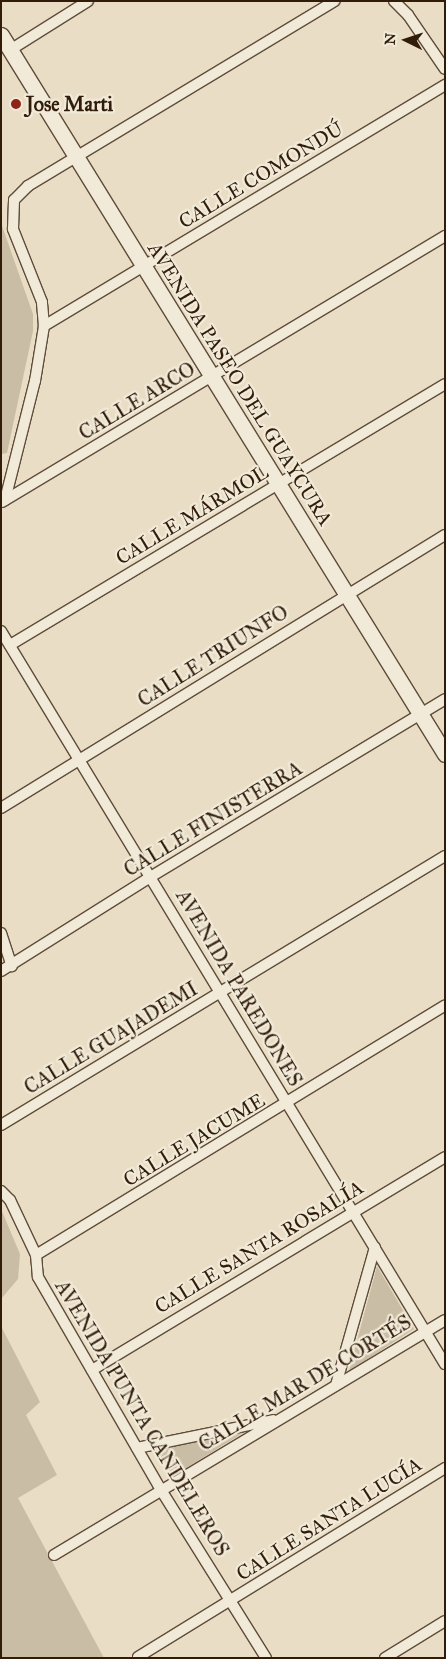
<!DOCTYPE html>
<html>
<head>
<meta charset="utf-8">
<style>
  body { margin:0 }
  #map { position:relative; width:446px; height:1659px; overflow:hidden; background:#e9dec5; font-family:"IM FELL Great Primer",serif }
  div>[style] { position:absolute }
  .green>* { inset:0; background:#cabda5 }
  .roads { filter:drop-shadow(1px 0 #5f4c39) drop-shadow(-1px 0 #5f4c39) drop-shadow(0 1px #5f4c39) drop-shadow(0 -1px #5f4c39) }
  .street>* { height:10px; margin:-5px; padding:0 5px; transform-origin:5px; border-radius:5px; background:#f1ead9 }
  .secondary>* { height:15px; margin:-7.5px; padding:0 7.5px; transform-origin:7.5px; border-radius:7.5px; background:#f1ead9 }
  .dots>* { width:14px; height:14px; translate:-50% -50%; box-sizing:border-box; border:2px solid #f1ead9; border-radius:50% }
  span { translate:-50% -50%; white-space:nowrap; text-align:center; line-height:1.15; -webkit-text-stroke:4.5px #f1ead9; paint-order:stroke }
  .poi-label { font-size:20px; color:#311c0a; font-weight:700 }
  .left { translate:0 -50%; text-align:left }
  .street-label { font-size:20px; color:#311c0a }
  .frame { position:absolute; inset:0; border:2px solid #311c0a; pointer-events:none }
  .north { position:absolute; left:381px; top:15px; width:50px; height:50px; -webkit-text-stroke:4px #f1ead9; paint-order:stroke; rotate:274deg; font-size:14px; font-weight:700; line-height:20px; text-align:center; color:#311c0a }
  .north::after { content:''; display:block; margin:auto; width:18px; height:22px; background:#311c0a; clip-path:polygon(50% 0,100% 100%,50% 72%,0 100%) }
</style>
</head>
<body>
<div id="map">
  <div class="green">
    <i style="clip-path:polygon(1px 223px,33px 314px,33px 331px,7px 453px,1px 454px)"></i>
    <i style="clip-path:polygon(1px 1209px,20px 1254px,18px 1279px,1px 1299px)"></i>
    <i style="clip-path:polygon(377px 1266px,414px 1329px,349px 1371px)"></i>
    <i style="clip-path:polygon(1px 1326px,40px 1402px,26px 1415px,57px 1475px,18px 1498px,104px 1658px,1px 1658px)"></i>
    <i style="clip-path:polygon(251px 1428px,173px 1476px,156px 1450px)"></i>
  </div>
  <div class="roads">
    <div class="street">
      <i style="left:394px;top:1px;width:20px;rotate:45deg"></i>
      <i style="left:408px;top:15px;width:65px;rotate:55.6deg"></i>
      <i style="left:10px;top:50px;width:92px;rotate:-32.1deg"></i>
      <i style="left:44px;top:326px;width:468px;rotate:-31deg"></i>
      <i style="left:5px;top:500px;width:123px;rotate:-75.9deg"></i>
      <i style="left:35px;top:381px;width:56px;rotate:-80.7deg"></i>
      <i style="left:44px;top:326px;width:24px;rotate:-95deg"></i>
      <i style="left:42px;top:302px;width:79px;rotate:-111.7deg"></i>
      <i style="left:13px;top:229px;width:29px;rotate:-88deg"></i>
      <i style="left:14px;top:200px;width:20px;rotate:-45deg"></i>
      <i style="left:28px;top:186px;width:358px;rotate:-31.1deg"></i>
      <i style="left:2px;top:502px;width:517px;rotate:-30.98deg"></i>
      <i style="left:1px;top:631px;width:857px;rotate:58.8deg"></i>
      <i style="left:10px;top:645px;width:507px;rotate:-30.96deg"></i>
      <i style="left:1px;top:808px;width:521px;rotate:-31.59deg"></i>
      <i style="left:1px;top:933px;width:35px;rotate:72deg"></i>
      <i style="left:1px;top:971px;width:178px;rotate:-32.2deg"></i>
      <i style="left:152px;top:876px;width:342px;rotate:-31.1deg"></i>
      <i style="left:1px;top:1125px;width:519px;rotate:-31.21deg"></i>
      <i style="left:1px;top:1191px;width:13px;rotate:45deg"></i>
      <i style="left:10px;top:1200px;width:61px;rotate:64.7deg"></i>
      <i style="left:36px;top:1255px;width:22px;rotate:85deg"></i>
      <i style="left:38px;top:1277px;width:246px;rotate:60deg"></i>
      <i style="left:161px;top:1490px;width:198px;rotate:58deg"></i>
      <i style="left:36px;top:1255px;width:479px;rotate:-31.4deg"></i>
      <i style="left:92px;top:1370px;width:412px;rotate:-31.1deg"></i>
      <i style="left:336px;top:1385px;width:143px;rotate:-74.2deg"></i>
      <i style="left:137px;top:1448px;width:139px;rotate:-11.6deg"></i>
      <i style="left:54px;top:1555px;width:456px;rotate:-31deg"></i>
      <i style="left:138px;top:1657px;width:361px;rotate:-31.6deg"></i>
      <i style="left:385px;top:1658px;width:70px;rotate:-31.7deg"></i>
    </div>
    <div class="secondary">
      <i style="left:1px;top:35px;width:845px;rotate:58.3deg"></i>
    </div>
  </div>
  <div class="dots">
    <i style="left:16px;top:104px;background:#8f2418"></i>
  </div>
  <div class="poi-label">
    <span class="left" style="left:26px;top:104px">Jose Marti</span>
  </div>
  <div class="street-label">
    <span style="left:261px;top:175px;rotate:-31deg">CALLE COMONDÚ</span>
    <span style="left:240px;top:384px;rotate:58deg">AVENIDA PASEO DEL GUAYCURA</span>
    <span style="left:137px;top:401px;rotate:-31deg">CALLE ARCO</span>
    <span style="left:192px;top:515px;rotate:-31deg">CALLE MÁRMOL</span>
    <span style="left:213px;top:656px;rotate:-32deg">CALLE TRIUNFO</span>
    <span style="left:213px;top:819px;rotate:-31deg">CALLE FINISTERRA</span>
    <span style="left:239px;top:988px;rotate:59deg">AVENIDA PAREDONES</span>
    <span style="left:111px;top:1038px;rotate:-31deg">CALLE GUAJADEMI</span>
    <span style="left:194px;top:1140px;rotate:-31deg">CALLE JACUME</span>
    <span style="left:259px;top:1247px;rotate:-31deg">CALLE SANTA ROSALÍA</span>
    <span style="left:305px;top:1383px;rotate:-31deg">CALLE MAR DE CORTÉS</span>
    <span style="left:142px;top:1418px;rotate:59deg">AVENIDA PUNTA CANDELEROS</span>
    <span style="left:329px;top:1519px;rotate:-32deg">CALLE SANTA LUCÍA</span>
  </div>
  <div class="frame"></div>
  <div class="north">N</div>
</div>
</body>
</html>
